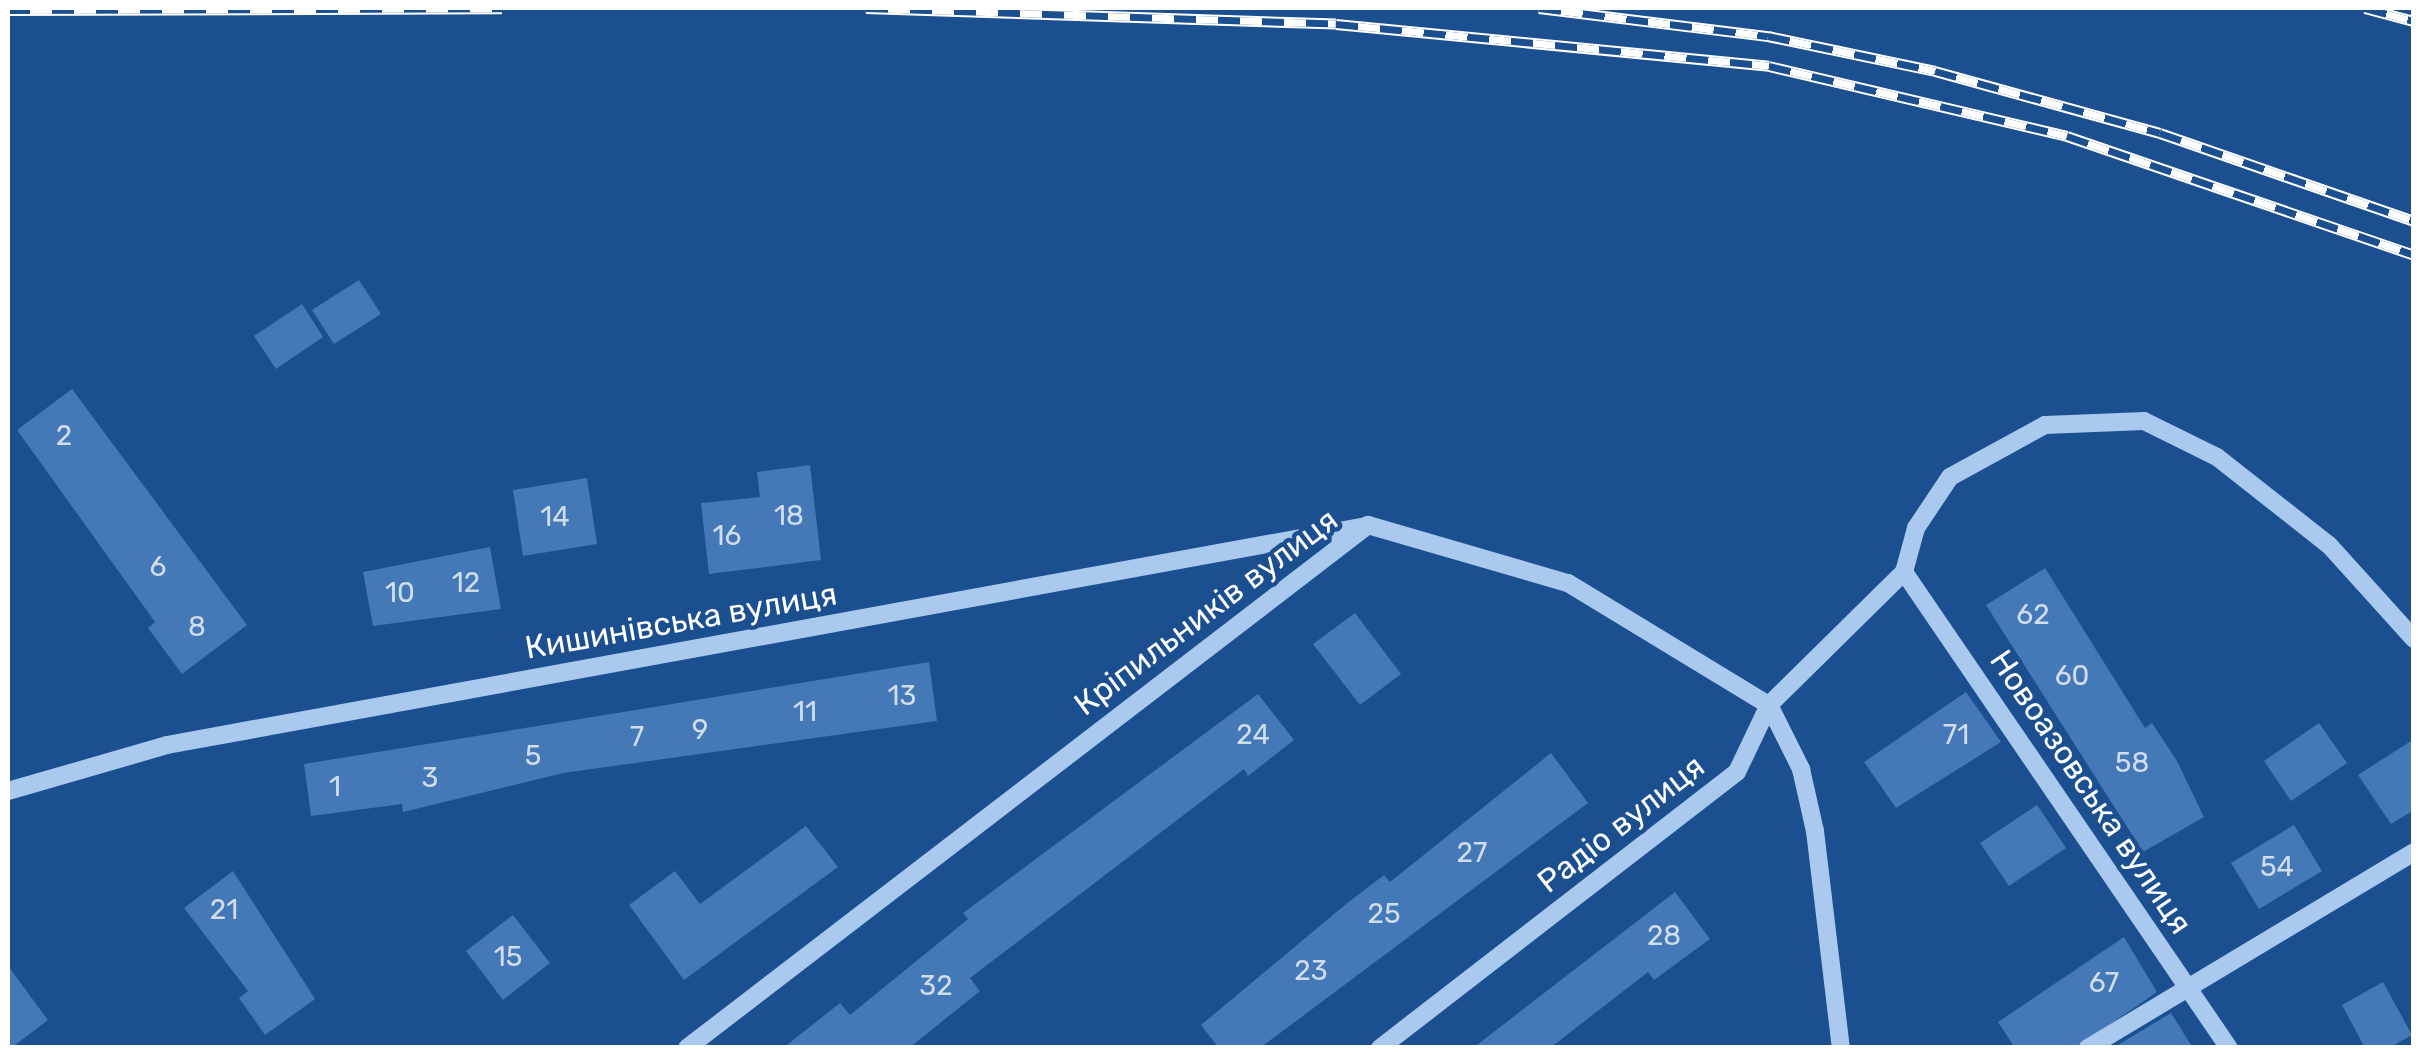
<!DOCTYPE html>
<html>
<head>
<meta charset="utf-8">
<style>
  body { margin:0 }
  #map { position:relative; width:2421px; height:1055px; overflow:hidden; background:#1b4f8f; font-family:Rubik,sans-serif }
  div>[style] { position:absolute }
  .building>* { inset:0; background:#4478b7 }
  .minor>* { height:18px; margin:-9px; padding:0 9px; transform-origin:9px; border-radius:9px; background:#a9c9ee }
  .rail>* { height:11px; margin-top:-5.5px; transform-origin:0; background:repeating-linear-gradient(90deg,#1b4f8f 0 22px,#fff 0 44px); box-sizing:border-box; border-block:2px solid #fff }
  span { translate:-50% -50%; white-space:nowrap; text-align:center; line-height:1.15; -webkit-text-stroke:9px #1b4f8f; paint-order:stroke }
  .number-label { font-size:28px; color:#d0dded }
  .number-label span { -webkit-text-stroke-width:0 }
  .street-label { font-size:32px; color:#fff }
  .frame { position:absolute; inset:0; border:10px solid #fff; pointer-events:none }
</style>
</head>
<body>
<div id="map">
  <div class="building">
    <i style="clip-path:polygon(359px 280px,381px 314px,334px 344px,312px 310px)"></i>
    <i style="clip-path:polygon(302px 304px,323px 337px,276px 369px,254px 336px)"></i>
    <i style="clip-path:polygon(72px 389px,247px 625px,182px 674px,148px 628px,155px 622px,17px 430px)"></i>
    <i style="clip-path:polygon(810px 465px,821px 560px,709px 574px,701px 503px,760px 497px,757px 472px)"></i>
    <i style="clip-path:polygon(587px 478px,597px 544px,523px 556px,513px 490px)"></i>
    <i style="clip-path:polygon(490px 547px,501px 609px,373px 626px,363px 572px)"></i>
    <i style="clip-path:polygon(2045px 568px,2145px 728px,2152px 723px,2177px 761px,2204px 817px,2143px 852px,1986px 605px)"></i>
    <i style="clip-path:polygon(1355px 613px,1401px 674px,1360px 705px,1313px 644px)"></i>
    <i style="clip-path:polygon(929px 662px,937px 721px,563px 773px,403px 812px,402px 804px,311px 816px,304px 764px)"></i>
    <i style="clip-path:polygon(1966px 692px,2001px 742px,1896px 808px,1864px 762px)"></i>
    <i style="clip-path:polygon(1258px 694px,1294px 740px,1248px 776px,1244px 769px,970px 978px,980px 991px,909px 1048px,783px 1048px,840px 1003px,850px 1015px,968px 919px,963px 913px)"></i>
    <i style="clip-path:polygon(2319px 723px,2347px 763px,2291px 801px,2264px 761px)"></i>
    <i style="clip-path:polygon(2414px 739px,2414px 810px,2391px 824px,2358px 775px)"></i>
    <i style="clip-path:polygon(1551px 753px,1588px 803px,1260px 1048px,1219px 1048px,1201px 1025px,1346px 904px,1384px 875px,1390px 882px)"></i>
    <i style="clip-path:polygon(2037px 805px,2066px 848px,2009px 886px,1980px 843px)"></i>
    <i style="clip-path:polygon(2294px 825px,2322px 871px,2259px 909px,2231px 863px)"></i>
    <i style="clip-path:polygon(806px 826px,838px 867px,684px 980px,629px 905px,675px 871px,700px 904px)"></i>
    <i style="clip-path:polygon(233px 871px,315px 999px,265px 1035px,239px 998px,248px 991px,184px 908px)"></i>
    <i style="clip-path:polygon(1675px 892px,1710px 939px,1654px 980px,1648px 972px,1550px 1048px,1473px 1048px)"></i>
    <i style="clip-path:polygon(513px 915px,550px 963px,503px 1000px,466px 951px)"></i>
    <i style="clip-path:polygon(2124px 937px,2157px 992px,2076px 1048px,2015px 1048px,1998px 1022px)"></i>
    <i style="clip-path:polygon(8px 966px,48px 1020px,11px 1048px,8px 1048px)"></i>
    <i style="clip-path:polygon(2383px 982px,2412px 1035px,2389px 1048px,2365px 1048px,2342px 1005px)"></i>
    <i style="clip-path:polygon(2171px 1013px,2193px 1048px,2113px 1048px)"></i>
  </div>
  <div class="minor">
    <i style="left:1904px;top:572px;width:576px;rotate:55.68deg"></i>
    <i style="left:8px;top:791px;width:166px;rotate:-16.1deg"></i>
    <i style="left:167px;top:745px;width:1219px;rotate:-10.35deg"></i>
    <i style="left:687px;top:1048px;width:859px;rotate:-37.52deg"></i>
    <i style="left:1368px;top:525px;width:208px;rotate:16.2deg"></i>
    <i style="left:1568px;top:583px;width:235px;rotate:31.3deg"></i>
    <i style="left:1769px;top:705px;width:72px;rotate:63.4deg"></i>
    <i style="left:1801px;top:769px;width:64px;rotate:77.3deg"></i>
    <i style="left:1815px;top:831px;width:219px;rotate:83.2deg"></i>
    <i style="left:1380px;top:1048px;width:451px;rotate:-37.7deg"></i>
    <i style="left:1737px;top:772px;width:74px;rotate:-64.5deg"></i>
    <i style="left:1769px;top:705px;width:190px;rotate:-44.6deg"></i>
    <i style="left:1904px;top:572px;width:46px;rotate:-74.7deg"></i>
    <i style="left:1916px;top:528px;width:61px;rotate:-56.3deg"></i>
    <i style="left:1950px;top:477px;width:108px;rotate:-28.7deg"></i>
    <i style="left:2045px;top:425px;width:99px;rotate:-2.3deg"></i>
    <i style="left:2144px;top:421px;width:81px;rotate:26.3deg"></i>
    <i style="left:2217px;top:457px;width:142px;rotate:38.2deg"></i>
    <i style="left:2329px;top:545px;width:127px;rotate:47.9deg"></i>
    <i style="left:2088px;top:1048px;width:380px;rotate:-31deg"></i>
  </div>
  <div class="rail">
    <i style="left:866px;top:8px;width:470px;rotate:1.9deg"></i>
    <i style="left:1336px;top:24px;width:435px;rotate:5.5deg"></i>
    <i style="left:1769px;top:66px;width:306px;rotate:13.2deg"></i>
    <i style="left:2067px;top:136px;width:367px;rotate:18.9deg"></i>
    <i style="left:1539px;top:8px;width:231px;rotate:7deg"></i>
    <i style="left:1768px;top:36px;width:171px;rotate:11.8deg"></i>
    <i style="left:1935px;top:71px;width:233px;rotate:15.4deg"></i>
    <i style="left:2160px;top:133px;width:269px;rotate:19.1deg"></i>
    <i style="left:2365px;top:8px;width:51px;rotate:14.9deg"></i>
    <i style="left:8px;top:10px;width:494px;rotate:-0.2deg"></i>
  </div>
  <div class="number-label">
    <span style="left:64px;top:436px">2</span>
    <span style="left:789px;top:516px">18</span>
    <span style="left:555px;top:517px">14</span>
    <span style="left:727px;top:536px">16</span>
    <span style="left:158px;top:567px">6</span>
    <span style="left:466px;top:583px">12</span>
    <span style="left:400px;top:593px">10</span>
    <span style="left:2033px;top:615px">62</span>
    <span style="left:197px;top:627px">8</span>
    <span style="left:2072px;top:676px">60</span>
    <span style="left:902px;top:696px">13</span>
    <span style="left:805px;top:712px">11</span>
    <span style="left:700px;top:730px">9</span>
    <span style="left:1253px;top:735px">24</span>
    <span style="left:1956px;top:735px">71</span>
    <span style="left:637px;top:737px">7</span>
    <span style="left:533px;top:756px">5</span>
    <span style="left:2132px;top:763px">58</span>
    <span style="left:430px;top:778px">3</span>
    <span style="left:335px;top:787px">1</span>
    <span style="left:1472px;top:853px">27</span>
    <span style="left:2277px;top:867px">54</span>
    <span style="left:224px;top:910px">21</span>
    <span style="left:1384px;top:914px">25</span>
    <span style="left:1664px;top:936px">28</span>
    <span style="left:508px;top:957px">15</span>
    <span style="left:1311px;top:971px">23</span>
    <span style="left:2104px;top:983px">67</span>
    <span style="left:936px;top:986px">32</span>
  </div>
  <div class="street-label">
    <span style="left:1206px;top:612px;rotate:-37deg">Кріпильників вулиця</span>
    <span style="left:681px;top:621px;rotate:-10deg">Кишинівська вулиця</span>
    <span style="left:2091px;top:792px;rotate:56deg">Новоазовська вулиця</span>
    <span style="left:1621px;top:824px;rotate:-38deg">Радіо вулиця</span>
  </div>
  <div class="frame"></div>
</div>
</body>
</html>
